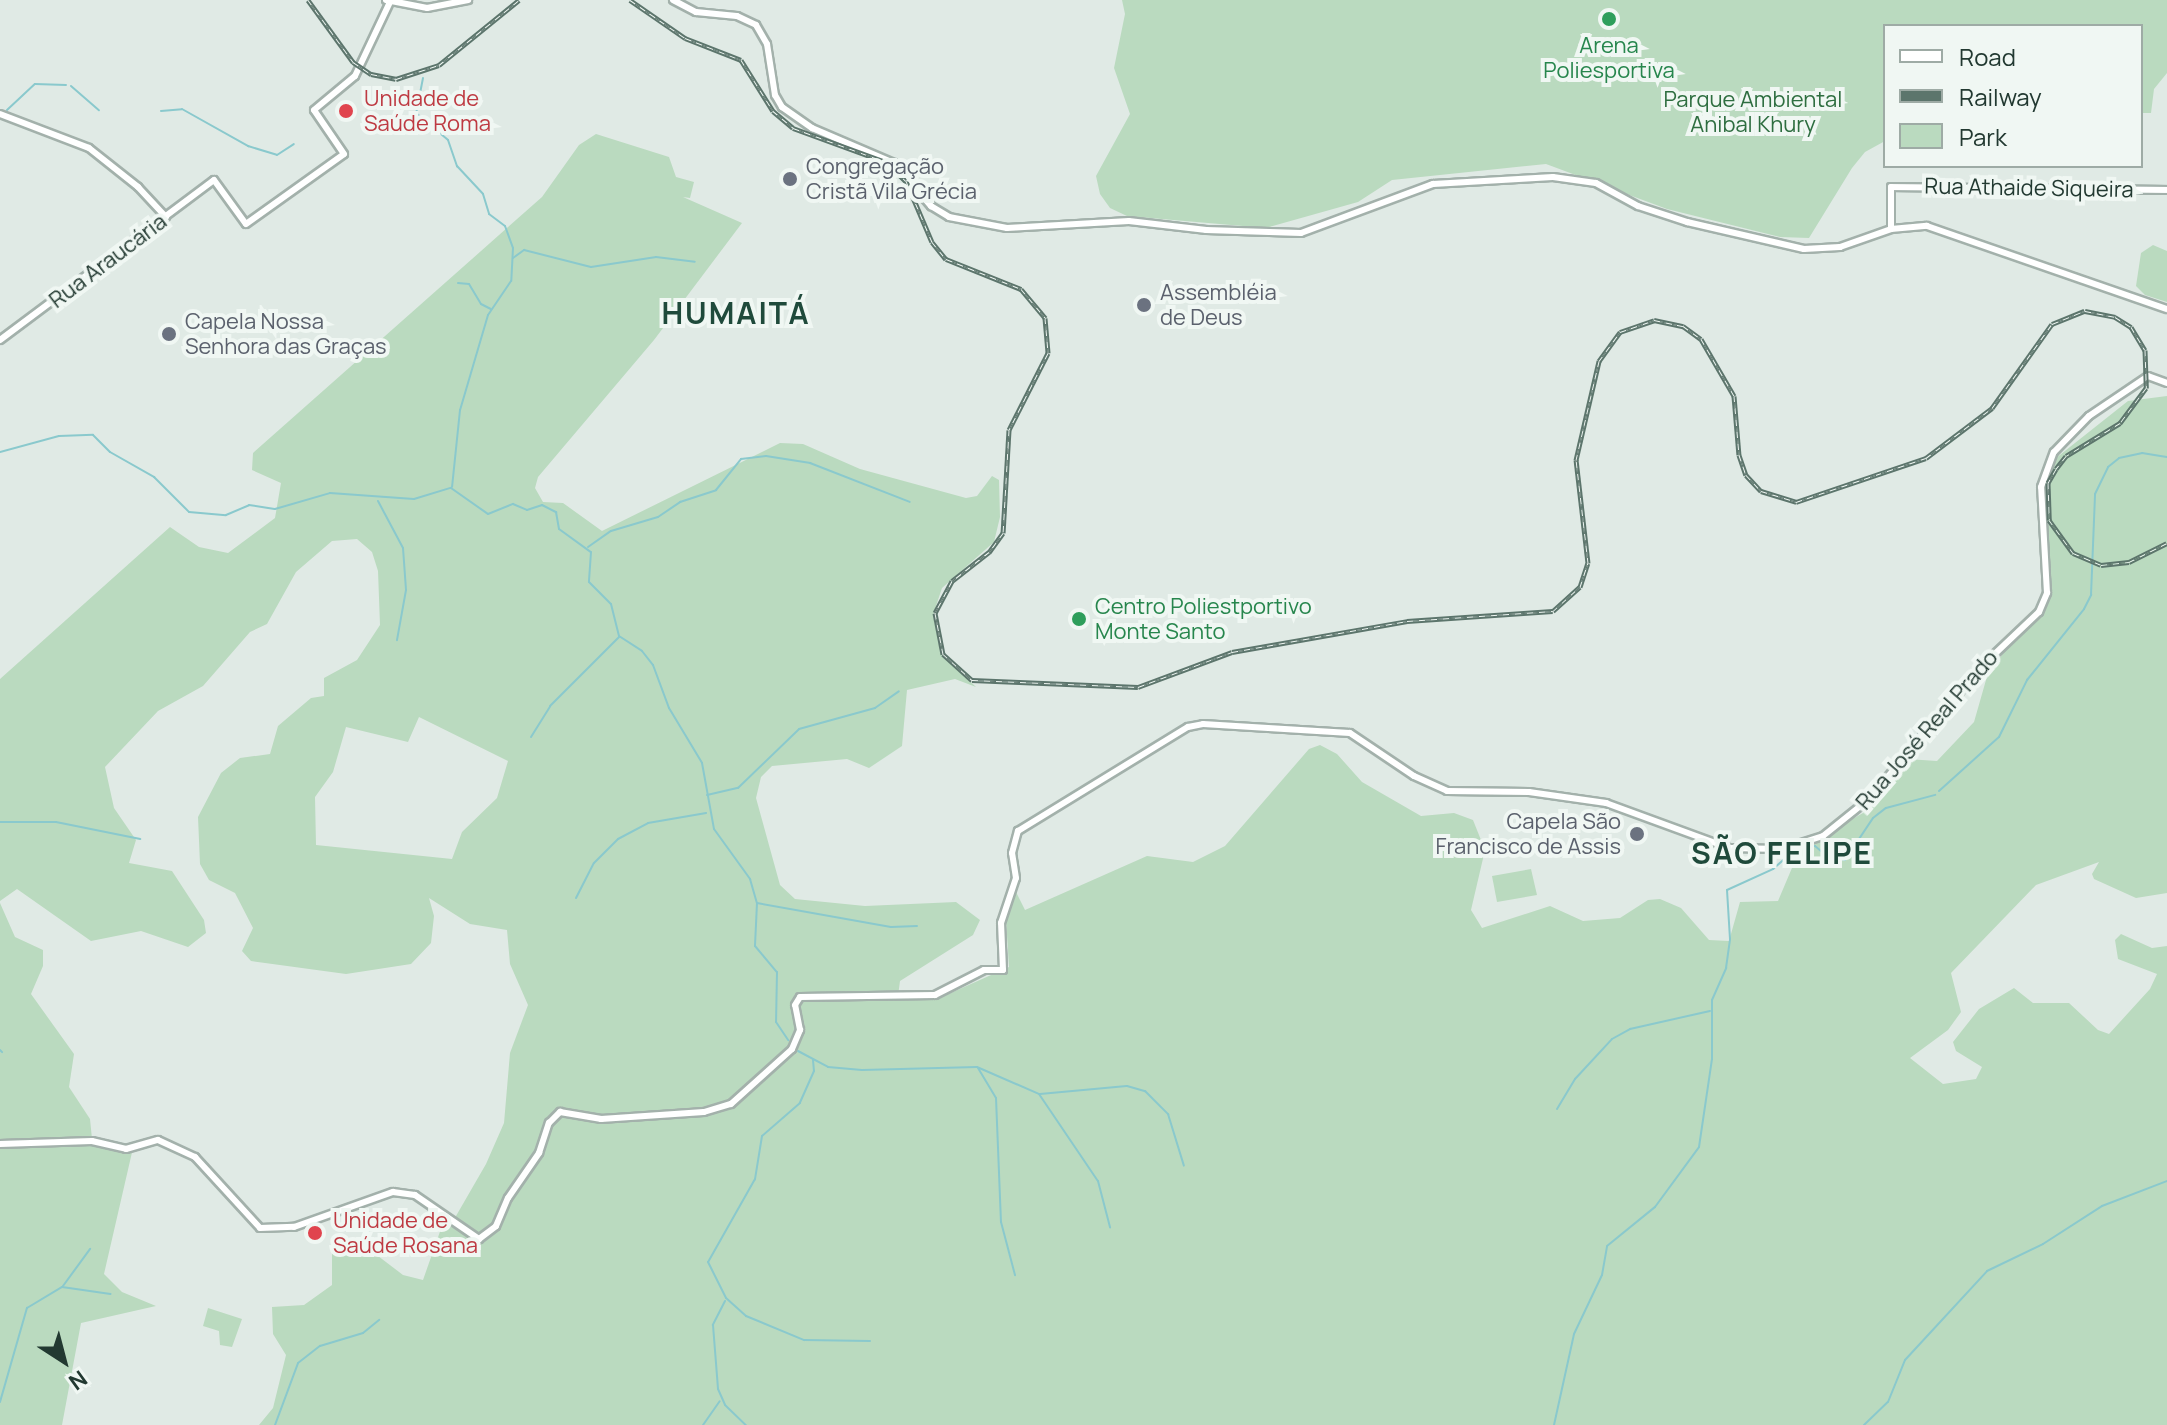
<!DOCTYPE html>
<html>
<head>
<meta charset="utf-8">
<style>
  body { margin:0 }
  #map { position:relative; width:2167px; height:1425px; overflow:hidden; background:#e0eae5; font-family:Manrope,sans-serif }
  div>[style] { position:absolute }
  .green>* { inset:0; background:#badabf }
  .stream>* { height:2px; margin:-1px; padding:0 1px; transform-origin:1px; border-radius:1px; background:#8ac9cd }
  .roads { filter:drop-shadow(2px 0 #a3b1ab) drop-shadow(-2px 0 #a3b1ab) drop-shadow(0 2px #a3b1ab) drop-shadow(0 -2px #a3b1ab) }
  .tertiary>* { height:6px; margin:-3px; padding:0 3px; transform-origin:3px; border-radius:3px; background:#fff }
  .secondary>* { height:6px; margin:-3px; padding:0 3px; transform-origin:3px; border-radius:3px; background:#fff }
  .rail>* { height:5px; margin-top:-2.5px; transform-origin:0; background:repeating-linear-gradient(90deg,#f0f7f3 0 6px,#5c756c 0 12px); box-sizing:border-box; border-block:2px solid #5c756c }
  .dots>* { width:22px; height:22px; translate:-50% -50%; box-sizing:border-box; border:4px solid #f0f7f3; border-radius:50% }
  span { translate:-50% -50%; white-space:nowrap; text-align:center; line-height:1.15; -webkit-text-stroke:8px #f0f7f3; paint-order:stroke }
  .leisure-label { font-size:22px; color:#27864d }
  .left { translate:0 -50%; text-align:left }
  .health-label { font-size:22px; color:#be3a42 }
  .park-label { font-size:22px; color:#2e6e40 }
  .worship-label { font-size:22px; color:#5b616d }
  .right { translate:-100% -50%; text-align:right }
  .street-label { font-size:22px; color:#223931 }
  .district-label { font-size:30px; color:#1f4a3b; font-weight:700; letter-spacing:2px }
  .legend { position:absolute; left:1883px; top:24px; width:260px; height:144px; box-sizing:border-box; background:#f0f7f3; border:2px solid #9eaba5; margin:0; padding:10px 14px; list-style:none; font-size:24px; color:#223931 }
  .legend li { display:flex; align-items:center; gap:16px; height:40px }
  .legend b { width:40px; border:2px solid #9eaba5 }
  .north { position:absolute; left:24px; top:1321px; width:80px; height:80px; -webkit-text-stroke:6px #f0f7f3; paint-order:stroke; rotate:144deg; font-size:22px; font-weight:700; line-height:32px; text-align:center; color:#223931 }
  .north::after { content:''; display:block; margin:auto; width:28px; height:36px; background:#223931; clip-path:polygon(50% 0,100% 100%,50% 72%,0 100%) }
</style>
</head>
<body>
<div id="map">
  <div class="green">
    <i style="clip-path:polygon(1122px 0,2167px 0,2167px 73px,2154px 89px,2151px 113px,2141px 113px,2141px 26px,1885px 26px,1885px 141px,1865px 152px,1852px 168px,1809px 238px,1780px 237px,1667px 209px,1546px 164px,1392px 180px,1358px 202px,1266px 228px,1127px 216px,1110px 208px,1100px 194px,1096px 176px,1130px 114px,1114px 68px,1125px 14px)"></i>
    <i style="clip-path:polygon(evenodd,596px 134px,669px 157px,676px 177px,694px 182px,690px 198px,683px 197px,742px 223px,654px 340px,538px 477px,535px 488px,543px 502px,563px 503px,602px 531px,780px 443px,803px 444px,860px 469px,966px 498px,977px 496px,992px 476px,999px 480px,1000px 517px,994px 542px,942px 588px,933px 615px,941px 654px,976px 687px,955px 679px,907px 690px,902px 746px,869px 768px,847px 759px,772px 766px,761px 777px,756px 798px,780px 885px,795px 899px,865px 906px,956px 902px,980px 920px,973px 935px,900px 981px,898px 996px,944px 996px,1009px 967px,1006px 919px,1016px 892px,1025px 910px,1147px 856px,1193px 862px,1225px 846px,1309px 749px,1320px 745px,1337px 754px,1362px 782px,1421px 816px,1454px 813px,1473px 820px,1485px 850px,1471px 910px,1482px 928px,1550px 906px,1583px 921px,1620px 918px,1648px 900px,1660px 899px,1681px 908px,1709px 940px,1729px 941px,1740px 902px,1778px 901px,1800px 849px,1863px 813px,1907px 759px,1937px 761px,1974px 722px,1988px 673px,2044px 600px,2051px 462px,2128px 401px,2167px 396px,2167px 893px,2136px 898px,2094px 879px,2092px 874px,2099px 862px,2036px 885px,1951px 973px,1961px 1012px,1948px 1030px,1910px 1058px,1943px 1084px,1976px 1079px,1982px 1067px,1956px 1051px,1953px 1042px,1979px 1009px,2014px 988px,2033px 1003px,2069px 1003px,2098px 1030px,2109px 1034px,2150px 989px,2157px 974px,2118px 959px,2115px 940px,2121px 934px,2152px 948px,2167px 946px,2167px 1425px,259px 1425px,273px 1408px,286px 1355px,273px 1334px,272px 1307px,304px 1305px,332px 1285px,332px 1250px,344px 1242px,361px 1243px,403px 1275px,423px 1280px,443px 1223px,456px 1216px,486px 1164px,504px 1123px,510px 1053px,528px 1005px,510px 964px,507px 930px,470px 924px,429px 898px,434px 916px,431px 943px,411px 964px,346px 974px,251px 961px,242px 951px,253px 928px,235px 893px,209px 880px,200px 864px,198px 817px,221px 773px,240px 758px,270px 754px,278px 726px,311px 698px,324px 696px,324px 678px,357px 660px,380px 625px,378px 571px,372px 552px,357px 539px,332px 541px,296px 572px,267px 624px,250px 632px,203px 686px,158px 711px,105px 767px,114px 808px,136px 840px,129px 863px,172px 871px,204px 920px,206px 933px,188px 947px,141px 931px,91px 941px,17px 889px,0 901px,0 679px,170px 527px,199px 547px,228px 553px,275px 518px,281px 483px,252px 470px,253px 453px,542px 197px,579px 145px,596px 134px,419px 717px,508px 761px,497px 798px,462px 832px,452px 859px,316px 845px,315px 797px,333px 772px,346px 727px,408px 742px,419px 717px)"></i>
    <i style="clip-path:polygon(2153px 245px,2167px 251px,2167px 302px,2145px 295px,2136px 286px,2141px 253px)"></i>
    <i style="clip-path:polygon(1531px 869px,1537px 895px,1497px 902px,1492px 876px)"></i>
    <i style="clip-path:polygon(0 903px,15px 937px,43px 950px,43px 966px,31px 994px,74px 1054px,69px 1087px,90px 1119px,92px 1139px,106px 1148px,133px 1148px,104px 1274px,122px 1292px,156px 1306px,81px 1323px,62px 1425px,0 1425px)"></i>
    <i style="clip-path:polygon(208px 1308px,242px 1319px,232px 1347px,220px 1345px,219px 1331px,203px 1326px)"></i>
  </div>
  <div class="stream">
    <i style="left:423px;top:78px;width:36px;rotate:101deg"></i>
    <i style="left:416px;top:113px;width:42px;rotate:40.2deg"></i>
    <i style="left:448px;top:140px;width:28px;rotate:71deg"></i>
    <i style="left:457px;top:166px;width:38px;rotate:47deg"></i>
    <i style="left:483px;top:194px;width:21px;rotate:73deg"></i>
    <i style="left:489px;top:214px;width:20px;rotate:37deg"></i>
    <i style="left:505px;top:226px;width:23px;rotate:70deg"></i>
    <i style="left:513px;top:248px;width:33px;rotate:93deg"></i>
    <i style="left:511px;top:281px;width:41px;rotate:124.1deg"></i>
    <i style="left:488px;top:315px;width:99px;rotate:106.4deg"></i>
    <i style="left:460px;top:410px;width:77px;rotate:95.9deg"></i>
    <i style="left:71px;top:86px;width:37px;rotate:41deg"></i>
    <i style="left:7px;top:110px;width:38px;rotate:-43deg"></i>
    <i style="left:35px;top:84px;width:31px;rotate:2deg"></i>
    <i style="left:161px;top:111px;width:21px;rotate:-5deg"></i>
    <i style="left:182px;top:109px;width:76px;rotate:29.3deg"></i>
    <i style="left:248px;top:146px;width:30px;rotate:17deg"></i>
    <i style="left:277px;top:155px;width:20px;rotate:-33deg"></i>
    <i style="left:513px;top:258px;width:14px;rotate:-36deg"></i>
    <i style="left:524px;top:250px;width:69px;rotate:14.2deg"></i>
    <i style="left:591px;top:267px;width:66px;rotate:-8.7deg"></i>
    <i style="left:656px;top:257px;width:39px;rotate:7deg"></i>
    <i style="left:458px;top:283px;width:11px;rotate:5deg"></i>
    <i style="left:469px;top:284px;width:23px;rotate:59deg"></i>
    <i style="left:481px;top:304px;width:11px;rotate:27deg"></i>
    <i style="left:0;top:452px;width:61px;rotate:-15.2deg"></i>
    <i style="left:59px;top:436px;width:34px;rotate:-2deg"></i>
    <i style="left:93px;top:435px;width:24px;rotate:45deg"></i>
    <i style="left:110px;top:452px;width:51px;rotate:29.6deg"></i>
    <i style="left:154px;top:477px;width:49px;rotate:45deg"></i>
    <i style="left:189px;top:512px;width:37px;rotate:5deg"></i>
    <i style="left:226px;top:515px;width:25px;rotate:-23deg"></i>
    <i style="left:249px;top:505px;width:26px;rotate:9deg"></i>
    <i style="left:275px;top:509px;width:57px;rotate:-16.2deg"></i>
    <i style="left:330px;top:493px;width:84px;rotate:4.1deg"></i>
    <i style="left:414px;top:499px;width:39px;rotate:-17deg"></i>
    <i style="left:451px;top:488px;width:45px;rotate:35.1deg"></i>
    <i style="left:488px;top:514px;width:27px;rotate:-22deg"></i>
    <i style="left:513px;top:504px;width:15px;rotate:23deg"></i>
    <i style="left:527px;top:510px;width:16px;rotate:-18deg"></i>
    <i style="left:542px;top:505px;width:16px;rotate:27deg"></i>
    <i style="left:556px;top:512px;width:17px;rotate:80deg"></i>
    <i style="left:559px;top:529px;width:39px;rotate:36deg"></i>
    <i style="left:591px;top:552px;width:30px;rotate:94deg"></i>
    <i style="left:589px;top:582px;width:31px;rotate:45deg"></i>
    <i style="left:611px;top:604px;width:33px;rotate:76deg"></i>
    <i style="left:619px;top:636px;width:27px;rotate:33deg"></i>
    <i style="left:642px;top:651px;width:18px;rotate:52deg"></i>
    <i style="left:653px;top:665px;width:46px;rotate:69.6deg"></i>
    <i style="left:669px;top:708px;width:64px;rotate:59deg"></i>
    <i style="left:702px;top:763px;width:67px;rotate:79.7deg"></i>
    <i style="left:714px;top:829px;width:62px;rotate:54.2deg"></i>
    <i style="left:750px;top:879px;width:25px;rotate:74deg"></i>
    <i style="left:757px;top:903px;width:43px;rotate:92.7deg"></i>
    <i style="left:755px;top:946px;width:34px;rotate:50deg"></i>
    <i style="left:777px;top:972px;width:50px;rotate:91.1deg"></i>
    <i style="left:776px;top:1022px;width:22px;rotate:56deg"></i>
    <i style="left:378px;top:501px;width:53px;rotate:62deg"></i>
    <i style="left:403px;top:548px;width:42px;rotate:85.9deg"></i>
    <i style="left:406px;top:590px;width:51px;rotate:100.2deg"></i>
    <i style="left:588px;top:547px;width:28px;rotate:-35deg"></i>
    <i style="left:611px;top:531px;width:49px;rotate:-16.6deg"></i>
    <i style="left:658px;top:517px;width:27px;rotate:-34deg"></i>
    <i style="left:680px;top:502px;width:38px;rotate:-18deg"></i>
    <i style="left:716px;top:490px;width:40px;rotate:-51deg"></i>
    <i style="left:741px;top:459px;width:25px;rotate:-7deg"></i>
    <i style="left:766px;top:456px;width:45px;rotate:9deg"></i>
    <i style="left:810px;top:463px;width:107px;rotate:21.3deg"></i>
    <i style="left:531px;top:737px;width:36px;rotate:-58deg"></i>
    <i style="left:550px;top:706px;width:98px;rotate:-45deg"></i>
    <i style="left:1939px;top:791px;width:81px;rotate:-42deg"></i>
    <i style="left:1999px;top:737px;width:64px;rotate:-63.8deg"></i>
    <i style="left:2027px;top:680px;width:91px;rotate:-51.2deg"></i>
    <i style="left:2084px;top:609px;width:16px;rotate:-63deg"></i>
    <i style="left:2091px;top:595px;width:101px;rotate:-87.7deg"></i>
    <i style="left:2095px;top:494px;width:30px;rotate:-64deg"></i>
    <i style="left:2108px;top:467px;width:14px;rotate:-39deg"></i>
    <i style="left:2119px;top:458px;width:24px;rotate:-12deg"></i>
    <i style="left:2142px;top:453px;width:25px;rotate:9deg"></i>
    <i style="left:707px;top:795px;width:32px;rotate:-13deg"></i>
    <i style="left:738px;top:788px;width:85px;rotate:-44deg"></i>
    <i style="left:799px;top:729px;width:79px;rotate:-15.4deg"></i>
    <i style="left:875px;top:708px;width:29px;rotate:-35deg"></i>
    <i style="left:0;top:822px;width:56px"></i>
    <i style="left:56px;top:822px;width:86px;rotate:11.4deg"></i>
    <i style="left:576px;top:898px;width:39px;rotate:-63deg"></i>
    <i style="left:594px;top:863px;width:34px;rotate:-45deg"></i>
    <i style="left:618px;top:839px;width:34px;rotate:-28deg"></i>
    <i style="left:648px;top:823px;width:59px;rotate:-9.8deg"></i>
    <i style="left:757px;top:903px;width:136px;rotate:10.2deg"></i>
    <i style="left:891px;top:927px;width:26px;rotate:-2deg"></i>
    <i style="left:0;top:1050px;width:3px;rotate:45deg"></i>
    <i style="left:798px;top:1051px;width:34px;rotate:28deg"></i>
    <i style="left:828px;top:1067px;width:34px;rotate:5deg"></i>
    <i style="left:862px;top:1070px;width:115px;rotate:-1.5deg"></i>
    <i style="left:977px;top:1067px;width:68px;rotate:23.5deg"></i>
    <i style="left:1039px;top:1094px;width:105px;rotate:55.9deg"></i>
    <i style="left:1098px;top:1181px;width:48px;rotate:75.4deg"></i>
    <i style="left:813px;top:1060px;width:11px;rotate:85deg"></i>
    <i style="left:814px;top:1071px;width:35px;rotate:114deg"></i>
    <i style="left:800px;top:1103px;width:50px;rotate:139deg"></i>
    <i style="left:762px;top:1136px;width:44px;rotate:99.2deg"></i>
    <i style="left:755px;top:1179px;width:95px;rotate:119.5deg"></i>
    <i style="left:708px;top:1262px;width:40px;rotate:63.4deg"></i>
    <i style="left:726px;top:1298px;width:27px;rotate:42deg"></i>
    <i style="left:746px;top:1316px;width:63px;rotate:22.5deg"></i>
    <i style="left:804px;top:1340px;width:66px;rotate:0.9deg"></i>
    <i style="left:978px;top:1068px;width:35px;rotate:59deg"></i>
    <i style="left:996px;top:1098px;width:124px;rotate:87.7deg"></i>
    <i style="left:1001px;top:1222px;width:55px;rotate:75.2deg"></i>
    <i style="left:1040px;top:1094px;width:87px;rotate:-5.3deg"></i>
    <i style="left:1127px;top:1086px;width:19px;rotate:16deg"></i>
    <i style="left:1145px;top:1091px;width:33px;rotate:45deg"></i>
    <i style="left:1168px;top:1114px;width:54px;rotate:72.9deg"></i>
    <i style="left:1557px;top:1109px;width:35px;rotate:-59deg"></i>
    <i style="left:1575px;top:1079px;width:54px;rotate:-47.2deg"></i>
    <i style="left:1612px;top:1039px;width:21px;rotate:-29deg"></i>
    <i style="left:1630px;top:1029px;width:82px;rotate:-12.7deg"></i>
    <i style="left:63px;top:1286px;width:46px;rotate:-53.9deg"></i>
    <i style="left:725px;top:1301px;width:27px;rotate:117deg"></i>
    <i style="left:713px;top:1325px;width:64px;rotate:85.5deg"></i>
    <i style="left:718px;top:1389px;width:17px;rotate:66deg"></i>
    <i style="left:725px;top:1405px;width:29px;rotate:44deg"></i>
    <i style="left:0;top:1402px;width:98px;rotate:-74deg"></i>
    <i style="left:27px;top:1308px;width:41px;rotate:-31deg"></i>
    <i style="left:62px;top:1287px;width:49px;rotate:8.1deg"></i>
    <i style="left:275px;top:1425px;width:66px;rotate:-69.6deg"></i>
    <i style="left:298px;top:1363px;width:28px;rotate:-38deg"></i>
    <i style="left:320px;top:1346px;width:45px;rotate:-16.8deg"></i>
    <i style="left:363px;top:1333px;width:21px;rotate:-39deg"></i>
    <i style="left:703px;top:1425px;width:29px;rotate:-55deg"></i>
    <i style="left:1554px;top:1425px;width:93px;rotate:-77.6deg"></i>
    <i style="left:1574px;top:1334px;width:65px;rotate:-64.6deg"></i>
    <i style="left:1602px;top:1275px;width:29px;rotate:-80deg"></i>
    <i style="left:1607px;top:1246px;width:62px;rotate:-39.1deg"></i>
    <i style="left:1655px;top:1207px;width:74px;rotate:-53.7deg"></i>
    <i style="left:1699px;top:1147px;width:89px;rotate:-81.6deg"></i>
    <i style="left:1712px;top:1059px;width:59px;rotate:-90deg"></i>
    <i style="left:1712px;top:1000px;width:35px;rotate:-66deg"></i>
    <i style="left:1726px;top:968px;width:29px;rotate:-82deg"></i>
    <i style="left:1730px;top:939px;width:49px;rotate:-93.5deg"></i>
    <i style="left:1727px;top:890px;width:51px;rotate:-24.5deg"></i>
    <i style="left:1773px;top:869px;width:33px;rotate:-41deg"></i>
    <i style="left:1798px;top:847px;width:17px;rotate:-3deg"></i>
    <i style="left:1815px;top:846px;width:17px;rotate:40deg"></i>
    <i style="left:1828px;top:857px;width:17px;rotate:10deg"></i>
    <i style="left:1845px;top:860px;width:50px;rotate:-56.3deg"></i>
    <i style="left:1873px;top:818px;width:16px;rotate:-38deg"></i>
    <i style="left:1886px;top:808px;width:51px;rotate:-14.9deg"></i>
    <i style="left:1864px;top:1425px;width:33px;rotate:-44deg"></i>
    <i style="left:1888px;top:1402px;width:45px;rotate:-68deg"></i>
    <i style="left:1905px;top:1360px;width:121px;rotate:-47.3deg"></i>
    <i style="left:1987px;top:1271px;width:62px;rotate:-25.7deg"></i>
    <i style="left:2043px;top:1244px;width:70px;rotate:-32.8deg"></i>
    <i style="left:2102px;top:1206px;width:70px;rotate:-21deg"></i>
  </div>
  <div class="roads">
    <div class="tertiary">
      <i style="left:0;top:114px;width:95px;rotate:20.9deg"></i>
      <i style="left:89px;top:148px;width:63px;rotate:38.5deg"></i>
      <i style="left:138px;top:187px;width:41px;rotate:47deg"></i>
      <i style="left:1891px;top:229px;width:42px;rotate:-90deg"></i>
      <i style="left:1891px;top:187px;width:276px;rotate:0.6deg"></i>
      <i style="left:0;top:340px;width:267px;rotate:-36.8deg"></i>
      <i style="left:214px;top:180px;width:54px;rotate:54deg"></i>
      <i style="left:246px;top:224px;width:120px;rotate:-35.5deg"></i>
      <i style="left:344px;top:154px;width:53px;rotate:-124.3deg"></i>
      <i style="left:314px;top:110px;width:53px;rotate:-39.7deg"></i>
      <i style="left:355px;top:76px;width:82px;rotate:-64.7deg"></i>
      <i style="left:0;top:1144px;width:92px;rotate:-1.9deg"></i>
      <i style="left:92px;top:1141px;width:35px;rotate:13deg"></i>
      <i style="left:126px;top:1149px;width:33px;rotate:-16deg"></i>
      <i style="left:158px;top:1140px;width:41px;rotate:24.7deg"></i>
      <i style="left:195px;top:1157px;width:96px;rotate:47.5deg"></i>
      <i style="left:260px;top:1228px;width:34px;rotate:-2deg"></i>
      <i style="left:294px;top:1227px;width:105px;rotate:-19.5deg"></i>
      <i style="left:393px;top:1192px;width:22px;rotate:8deg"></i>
      <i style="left:415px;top:1195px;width:78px;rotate:34.5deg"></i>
      <i style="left:479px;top:1239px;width:21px;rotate:-37deg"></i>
      <i style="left:496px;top:1226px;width:30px;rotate:-67deg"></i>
      <i style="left:508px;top:1198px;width:55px;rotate:-55.4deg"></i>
      <i style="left:539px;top:1153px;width:32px;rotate:-72deg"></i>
      <i style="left:549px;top:1123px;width:16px;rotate:-45deg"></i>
      <i style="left:560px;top:1112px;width:42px;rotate:9.7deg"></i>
      <i style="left:601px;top:1119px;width:103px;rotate:-3.9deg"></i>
      <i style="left:704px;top:1112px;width:28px;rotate:-17deg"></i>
      <i style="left:731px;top:1104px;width:82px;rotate:-42deg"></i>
      <i style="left:792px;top:1049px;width:21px;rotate:-67deg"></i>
      <i style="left:800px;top:1030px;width:25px;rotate:-101deg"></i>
      <i style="left:795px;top:1005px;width:9px;rotate:-58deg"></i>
      <i style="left:800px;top:997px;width:135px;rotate:-0.8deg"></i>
      <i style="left:935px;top:995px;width:55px;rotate:-27deg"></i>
      <i style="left:984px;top:970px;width:19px"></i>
      <i style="left:1003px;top:970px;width:47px;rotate:-92.4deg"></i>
      <i style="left:1001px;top:923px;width:47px;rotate:-71.6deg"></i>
      <i style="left:1016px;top:878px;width:25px;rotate:-99deg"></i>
      <i style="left:1012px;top:853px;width:23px;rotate:-75deg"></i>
      <i style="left:1018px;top:831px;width:199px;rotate:-31.5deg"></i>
      <i style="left:1188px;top:727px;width:15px;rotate:-11deg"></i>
      <i style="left:1203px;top:724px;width:147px;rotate:3.5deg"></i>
      <i style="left:1350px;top:733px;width:77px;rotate:33.9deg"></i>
      <i style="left:1414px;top:776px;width:36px;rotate:24deg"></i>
      <i style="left:1447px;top:791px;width:82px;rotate:0.7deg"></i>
      <i style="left:1529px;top:792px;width:78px;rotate:8.1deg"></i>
      <i style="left:1606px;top:803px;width:131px;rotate:20.1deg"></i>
      <i style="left:1729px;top:848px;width:53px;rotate:1.1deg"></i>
      <i style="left:1782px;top:849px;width:43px;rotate:-17.6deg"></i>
      <i style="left:1823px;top:836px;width:59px;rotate:-38.8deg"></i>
      <i style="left:1869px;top:799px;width:173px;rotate:-49.7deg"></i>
      <i style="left:1981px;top:667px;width:80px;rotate:-43.5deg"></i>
      <i style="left:2039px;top:612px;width:21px;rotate:-67deg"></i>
      <i style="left:2047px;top:593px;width:106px;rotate:-93.2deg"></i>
      <i style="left:2041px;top:487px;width:37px;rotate:-70deg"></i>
      <i style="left:2054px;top:452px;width:50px;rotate:-45.8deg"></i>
      <i style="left:2089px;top:416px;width:71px;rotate:-34.1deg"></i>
      <i style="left:2148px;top:376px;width:20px;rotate:20deg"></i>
    </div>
    <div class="secondary">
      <i style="left:386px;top:0;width:42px;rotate:11deg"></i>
      <i style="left:427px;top:8px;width:42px;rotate:-11deg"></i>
      <i style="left:673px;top:0;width:26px;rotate:28deg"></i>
      <i style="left:696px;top:12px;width:41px;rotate:5.6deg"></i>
      <i style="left:737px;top:16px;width:21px;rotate:25deg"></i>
      <i style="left:756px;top:25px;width:22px;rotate:60deg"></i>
      <i style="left:767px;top:44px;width:52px;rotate:81.1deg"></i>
      <i style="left:775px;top:95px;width:14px;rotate:60deg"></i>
      <i style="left:782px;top:107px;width:37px;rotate:35deg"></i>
      <i style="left:812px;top:128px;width:89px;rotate:23.1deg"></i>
      <i style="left:894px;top:163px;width:57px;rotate:49.3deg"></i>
      <i style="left:931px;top:206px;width:21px;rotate:31deg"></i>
      <i style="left:949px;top:217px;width:59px;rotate:10.7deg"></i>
      <i style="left:1007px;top:228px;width:122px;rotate:-3.3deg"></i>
      <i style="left:1129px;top:221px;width:78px;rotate:6.7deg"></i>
      <i style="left:1206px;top:230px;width:95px;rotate:1.8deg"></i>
      <i style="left:1301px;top:233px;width:141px;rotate:-20.4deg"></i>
      <i style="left:1433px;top:184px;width:120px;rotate:-3.3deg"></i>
      <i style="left:1553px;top:177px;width:43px;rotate:7.9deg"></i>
      <i style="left:1596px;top:183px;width:48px;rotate:28.7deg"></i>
      <i style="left:1638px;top:206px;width:52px;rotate:18.1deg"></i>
      <i style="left:1687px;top:222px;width:120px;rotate:13deg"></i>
      <i style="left:1804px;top:249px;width:36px;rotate:-3deg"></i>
      <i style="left:1840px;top:247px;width:54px;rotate:-19.4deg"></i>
      <i style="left:1891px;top:229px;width:36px;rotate:-5deg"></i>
      <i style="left:1927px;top:226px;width:254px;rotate:19.1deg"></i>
    </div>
  </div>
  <div class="rail">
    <i style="left:308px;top:0;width:77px;rotate:54deg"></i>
    <i style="left:353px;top:62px;width:22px;rotate:34deg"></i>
    <i style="left:371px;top:74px;width:25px;rotate:11deg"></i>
    <i style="left:396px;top:79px;width:45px;rotate:-18deg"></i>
    <i style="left:439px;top:65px;width:103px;rotate:-39.1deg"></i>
    <i style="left:630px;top:0;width:67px;rotate:34.6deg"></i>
    <i style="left:685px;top:38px;width:60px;rotate:21.4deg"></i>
    <i style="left:741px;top:60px;width:60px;rotate:57.9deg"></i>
    <i style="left:773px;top:111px;width:26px;rotate:40deg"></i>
    <i style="left:793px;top:128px;width:99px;rotate:20.1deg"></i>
    <i style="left:886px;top:162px;width:28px;rotate:44deg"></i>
    <i style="left:906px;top:181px;width:66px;rotate:66.9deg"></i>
    <i style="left:932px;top:242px;width:22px;rotate:51deg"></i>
    <i style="left:946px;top:259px;width:81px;rotate:21.8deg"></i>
    <i style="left:1021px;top:289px;width:38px;rotate:50deg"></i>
    <i style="left:1045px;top:318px;width:35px;rotate:85deg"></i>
    <i style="left:1048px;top:353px;width:86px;rotate:116.9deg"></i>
    <i style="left:1009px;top:430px;width:103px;rotate:93.3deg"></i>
    <i style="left:1003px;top:533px;width:24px;rotate:126deg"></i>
    <i style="left:989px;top:552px;width:47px;rotate:141.9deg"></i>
    <i style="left:952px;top:581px;width:36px;rotate:118deg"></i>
    <i style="left:935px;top:613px;width:42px;rotate:79deg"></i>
    <i style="left:943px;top:654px;width:39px;rotate:42deg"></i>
    <i style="left:972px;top:680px;width:166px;rotate:2.4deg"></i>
    <i style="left:1138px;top:687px;width:100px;rotate:-20.4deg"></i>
    <i style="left:1232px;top:652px;width:178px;rotate:-10deg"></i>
    <i style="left:1407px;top:621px;width:146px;rotate:-3.9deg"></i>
    <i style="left:1553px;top:611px;width:36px;rotate:-42deg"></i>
    <i style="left:1580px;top:587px;width:25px;rotate:-72deg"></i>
    <i style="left:1588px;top:563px;width:104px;rotate:-96.6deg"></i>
    <i style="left:1576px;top:460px;width:102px;rotate:-76.9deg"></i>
    <i style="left:1599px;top:361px;width:36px;rotate:-54deg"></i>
    <i style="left:1620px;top:332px;width:36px;rotate:-19deg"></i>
    <i style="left:1654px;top:320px;width:30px;rotate:12deg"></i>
    <i style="left:1683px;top:326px;width:22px;rotate:36deg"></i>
    <i style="left:1701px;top:339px;width:66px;rotate:59.9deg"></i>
    <i style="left:1734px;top:396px;width:59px;rotate:85.2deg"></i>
    <i style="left:1739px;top:455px;width:21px;rotate:71deg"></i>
    <i style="left:1746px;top:475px;width:22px;rotate:47deg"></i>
    <i style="left:1761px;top:491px;width:37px;rotate:17deg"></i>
    <i style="left:1796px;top:502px;width:137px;rotate:-18.7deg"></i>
    <i style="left:1926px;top:458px;width:83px;rotate:-37.1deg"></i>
    <i style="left:1992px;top:408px;width:103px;rotate:-54.5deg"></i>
    <i style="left:2052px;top:324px;width:35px;rotate:-22deg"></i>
    <i style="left:2085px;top:311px;width:31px;rotate:11deg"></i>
    <i style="left:2115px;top:317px;width:19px;rotate:32deg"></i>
    <i style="left:2131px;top:327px;width:27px;rotate:59deg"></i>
    <i style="left:2145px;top:350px;width:38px;rotate:88deg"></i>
    <i style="left:2146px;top:388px;width:44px;rotate:126.6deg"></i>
    <i style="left:2120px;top:423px;width:63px;rotate:148.6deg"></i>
    <i style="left:2066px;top:456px;width:16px;rotate:128deg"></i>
    <i style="left:2056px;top:469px;width:16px;rotate:120deg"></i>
    <i style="left:2048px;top:483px;width:37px;rotate:88deg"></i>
    <i style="left:2049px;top:520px;width:41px;rotate:54deg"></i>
    <i style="left:2073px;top:553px;width:30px;rotate:23deg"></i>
    <i style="left:2101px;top:565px;width:28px;rotate:-6deg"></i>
    <i style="left:2129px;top:562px;width:42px;rotate:-26.6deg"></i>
  </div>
  <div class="dots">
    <i style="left:1609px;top:19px;background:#2e9e5b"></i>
    <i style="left:346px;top:111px;background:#e0444e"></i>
    <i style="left:790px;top:179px;background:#6b7280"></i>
    <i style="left:1144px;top:305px;background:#6b7280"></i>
    <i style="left:169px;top:334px;background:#6b7280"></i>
    <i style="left:1079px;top:619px;background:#2e9e5b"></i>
    <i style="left:1637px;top:834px;background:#6b7280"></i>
    <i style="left:315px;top:1233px;background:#e0444e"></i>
  </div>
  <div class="leisure-label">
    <span style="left:1609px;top:58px">Arena<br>Poliesportiva</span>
    <span class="left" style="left:1095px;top:619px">Centro Poliestportivo<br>Monte Santo</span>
  </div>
  <div class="health-label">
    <span class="left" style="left:364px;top:111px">Unidade de<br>Saúde Roma</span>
    <span class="left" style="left:333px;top:1233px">Unidade de<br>Saúde Rosana</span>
  </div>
  <div class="park-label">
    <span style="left:1753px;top:112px">Parque Ambiental<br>Anibal Khury</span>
  </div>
  <div class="worship-label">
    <span class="left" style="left:806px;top:179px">Congregação<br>Cristã Vila Grécia</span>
    <span class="left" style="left:1160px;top:305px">Assembléia<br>de Deus</span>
    <span class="left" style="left:185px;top:334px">Capela Nossa<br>Senhora das Graças</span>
    <span class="right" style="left:1621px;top:834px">Capela São<br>Francisco de Assis</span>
  </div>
  <div class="street-label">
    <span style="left:2029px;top:188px;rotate:1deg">Rua Athaide Siqueira</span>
    <span style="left:108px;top:261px;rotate:-37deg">Rua Araucária</span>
    <span style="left:1927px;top:730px;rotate:-49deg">Rua José Real Prado</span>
  </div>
  <div class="district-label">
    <span style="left:736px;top:313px">HUMAITÁ</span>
    <span style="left:1782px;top:853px">SÃO FELIPE</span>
  </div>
  <ul class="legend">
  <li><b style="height:10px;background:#fff"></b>Road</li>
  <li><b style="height:10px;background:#5c756c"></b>Railway</li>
  <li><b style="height:22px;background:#badabf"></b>Park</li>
  </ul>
  <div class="north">N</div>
</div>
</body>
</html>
